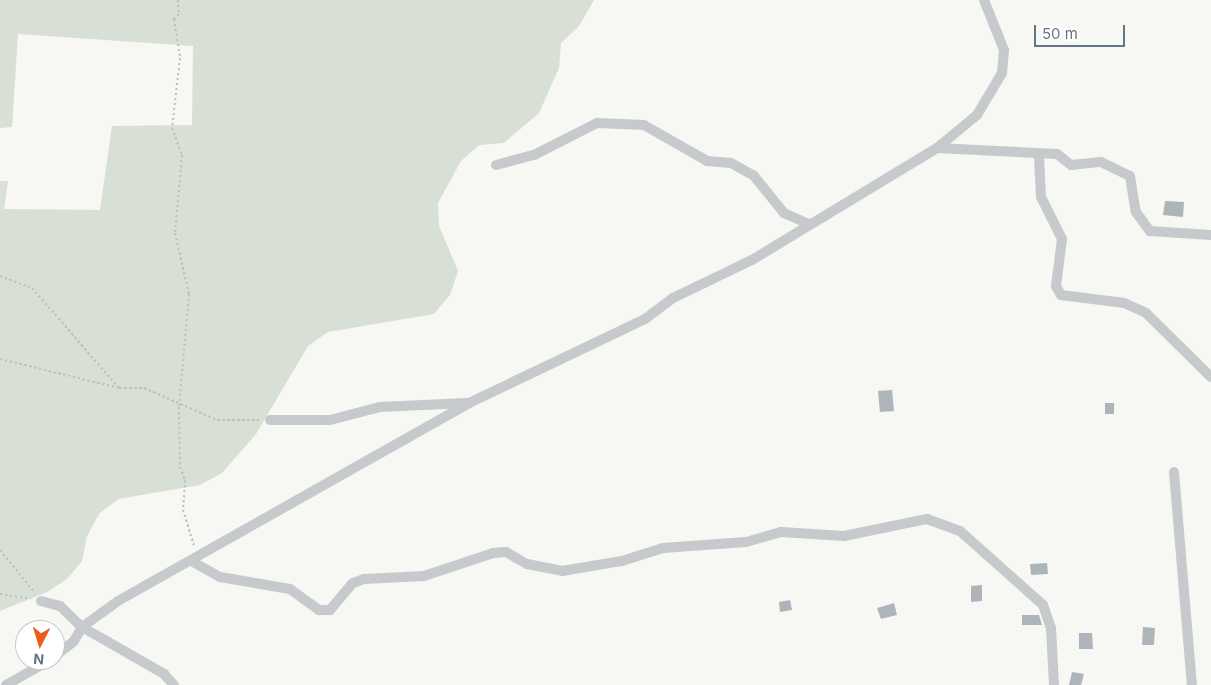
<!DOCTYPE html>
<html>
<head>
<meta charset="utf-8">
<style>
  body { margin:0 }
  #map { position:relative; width:1211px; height:685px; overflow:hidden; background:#f7f7f3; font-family:Inter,sans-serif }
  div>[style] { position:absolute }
  .green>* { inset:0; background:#d8dfd4 }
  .building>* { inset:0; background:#adb5bb }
  .path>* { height:2px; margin-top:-1px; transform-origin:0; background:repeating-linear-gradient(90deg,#bdc0c2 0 2.5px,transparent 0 5px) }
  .minor>* { height:10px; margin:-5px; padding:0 5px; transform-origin:5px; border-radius:5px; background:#c6cacd }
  span { translate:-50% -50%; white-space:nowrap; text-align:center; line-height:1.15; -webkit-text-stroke:5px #fff; paint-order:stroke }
  .north { position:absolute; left:15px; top:620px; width:50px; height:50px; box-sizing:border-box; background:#fff; border:1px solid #c1c8cf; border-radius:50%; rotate:185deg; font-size:14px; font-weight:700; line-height:20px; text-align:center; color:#647586 }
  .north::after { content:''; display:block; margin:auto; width:18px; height:22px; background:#ec5a1e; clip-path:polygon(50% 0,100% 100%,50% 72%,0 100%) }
  .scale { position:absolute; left:1034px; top:25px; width:91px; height:22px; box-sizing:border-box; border:2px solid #647586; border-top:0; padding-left:6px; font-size:15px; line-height:18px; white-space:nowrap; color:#647586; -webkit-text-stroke:4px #fff; paint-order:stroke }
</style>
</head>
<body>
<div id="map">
  <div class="green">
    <i style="clip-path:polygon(0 0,594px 0,579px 26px,561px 43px,559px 68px,539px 113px,504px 143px,479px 145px,461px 161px,438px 203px,439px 226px,458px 271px,450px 295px,434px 314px,328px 332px,308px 346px,256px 434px,222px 473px,200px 485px,118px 499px,99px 514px,87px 536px,82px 561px,67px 579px,47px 592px,0 611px,0 181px,8px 181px,4px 209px,100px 210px,112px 126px,192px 125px,193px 46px,18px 34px,12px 127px,0 128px)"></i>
  </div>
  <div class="building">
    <i style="clip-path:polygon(1165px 201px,1184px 202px,1183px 217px,1163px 215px)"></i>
    <i style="clip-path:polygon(892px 390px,894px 411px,880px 412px,878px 391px)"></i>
    <i style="clip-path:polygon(1105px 403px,1114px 403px,1114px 414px,1105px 414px)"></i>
    <i style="clip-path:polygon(1047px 563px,1048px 574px,1031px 575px,1030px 564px)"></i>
    <i style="clip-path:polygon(982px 585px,982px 601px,971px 602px,971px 586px)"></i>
    <i style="clip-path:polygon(790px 600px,792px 610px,780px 612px,779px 602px)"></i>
    <i style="clip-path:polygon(894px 603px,897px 615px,881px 619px,877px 608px)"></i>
    <i style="clip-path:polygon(1022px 615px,1039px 615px,1042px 625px,1022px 625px)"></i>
    <i style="clip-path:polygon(1143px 627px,1155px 628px,1154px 645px,1142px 645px)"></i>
    <i style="clip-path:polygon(1079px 633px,1092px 633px,1093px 649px,1079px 649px)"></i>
    <i style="clip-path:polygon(1072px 672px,1084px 674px,1081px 685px,1069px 685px)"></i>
  </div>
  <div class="path">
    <i style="left:178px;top:0;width:14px;rotate:86deg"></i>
    <i style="left:179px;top:14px;width:7px;rotate:135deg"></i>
    <i style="left:174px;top:19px;width:39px;rotate:81deg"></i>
    <i style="left:180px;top:58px;width:70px;rotate:96.5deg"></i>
    <i style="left:172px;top:128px;width:29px;rotate:70deg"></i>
    <i style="left:182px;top:155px;width:78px;rotate:95.1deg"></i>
    <i style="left:175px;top:233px;width:63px;rotate:77.1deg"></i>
    <i style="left:189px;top:294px;width:113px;rotate:95.1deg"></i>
    <i style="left:179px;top:407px;width:60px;rotate:89deg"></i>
    <i style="left:180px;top:467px;width:14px;rotate:69deg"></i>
    <i style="left:185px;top:480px;width:30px;rotate:94deg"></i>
    <i style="left:183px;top:510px;width:37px;rotate:73deg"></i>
    <i style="left:0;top:276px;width:34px;rotate:21deg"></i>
    <i style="left:32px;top:288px;width:133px;rotate:49deg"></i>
    <i style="left:0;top:359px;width:122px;rotate:13.7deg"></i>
    <i style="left:119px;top:388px;width:25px"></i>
    <i style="left:144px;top:388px;width:80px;rotate:23.7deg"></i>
    <i style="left:217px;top:420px;width:43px"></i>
    <i style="left:0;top:550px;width:55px;rotate:50.9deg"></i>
    <i style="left:0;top:594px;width:31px;rotate:9deg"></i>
  </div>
  <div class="minor">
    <i style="left:937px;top:148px;width:52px;rotate:-39.5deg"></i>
    <i style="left:977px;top:115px;width:49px;rotate:-59.2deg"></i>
    <i style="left:1002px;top:73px;width:23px;rotate:-85deg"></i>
    <i style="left:1004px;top:50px;width:54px;rotate:-111.8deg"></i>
    <i style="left:1039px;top:156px;width:41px;rotate:87.2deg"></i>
    <i style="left:1041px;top:197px;width:47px;rotate:63.4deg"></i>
    <i style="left:1062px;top:239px;width:47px;rotate:97.3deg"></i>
    <i style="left:1056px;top:286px;width:10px;rotate:61deg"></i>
    <i style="left:1061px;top:295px;width:64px;rotate:7.2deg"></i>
    <i style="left:1124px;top:303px;width:24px;rotate:24deg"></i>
    <i style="left:1146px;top:313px;width:91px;rotate:44.6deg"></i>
    <i style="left:496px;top:165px;width:39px;rotate:-15deg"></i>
    <i style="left:534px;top:155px;width:71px;rotate:-26.9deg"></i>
    <i style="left:597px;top:123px;width:47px;rotate:2.4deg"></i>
    <i style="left:644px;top:125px;width:73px;rotate:29.7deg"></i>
    <i style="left:707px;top:161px;width:24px;rotate:5deg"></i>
    <i style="left:731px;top:163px;width:26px;rotate:29deg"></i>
    <i style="left:754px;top:176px;width:48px;rotate:51deg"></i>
    <i style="left:784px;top:213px;width:27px;rotate:24deg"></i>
    <i style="left:270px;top:420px;width:60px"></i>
    <i style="left:330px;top:420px;width:52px;rotate:-14.6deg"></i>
    <i style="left:380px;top:407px;width:86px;rotate:-2.7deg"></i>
    <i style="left:1174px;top:472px;width:214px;rotate:85.2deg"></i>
    <i style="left:193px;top:562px;width:31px;rotate:29deg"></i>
    <i style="left:220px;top:577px;width:71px;rotate:9.7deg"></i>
    <i style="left:290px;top:589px;width:36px;rotate:36deg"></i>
    <i style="left:319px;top:610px;width:11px"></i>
    <i style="left:330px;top:610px;width:35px;rotate:-50deg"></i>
    <i style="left:353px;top:583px;width:12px;rotate:-20deg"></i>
    <i style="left:364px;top:579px;width:60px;rotate:-2.9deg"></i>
    <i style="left:424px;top:576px;width:73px;rotate:-18.4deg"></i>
    <i style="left:493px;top:553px;width:13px;rotate:-4deg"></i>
    <i style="left:506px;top:552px;width:24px;rotate:30deg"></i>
    <i style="left:527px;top:564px;width:36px;rotate:11deg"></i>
    <i style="left:562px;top:571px;width:61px;rotate:-9.5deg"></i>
    <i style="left:622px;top:561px;width:43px;rotate:-17.6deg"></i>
    <i style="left:663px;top:548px;width:83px;rotate:-4.1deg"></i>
    <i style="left:746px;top:542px;width:36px;rotate:-16deg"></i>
    <i style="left:781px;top:532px;width:63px;rotate:3.6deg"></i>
    <i style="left:844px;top:536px;width:85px;rotate:-11.6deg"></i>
    <i style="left:927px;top:519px;width:35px;rotate:20deg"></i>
    <i style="left:960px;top:531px;width:111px;rotate:41.7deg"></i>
    <i style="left:1043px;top:605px;width:24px;rotate:71deg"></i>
    <i style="left:1051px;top:628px;width:57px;rotate:87deg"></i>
    <i style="left:41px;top:601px;width:20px;rotate:15deg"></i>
    <i style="left:60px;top:606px;width:30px;rotate:44deg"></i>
    <i style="left:82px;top:627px;width:95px;rotate:29.8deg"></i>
    <i style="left:164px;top:674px;width:15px;rotate:48deg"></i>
    <i style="left:55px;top:656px;width:24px;rotate:-38deg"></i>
    <i style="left:74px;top:641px;width:16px;rotate:-60deg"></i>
    <i style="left:82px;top:627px;width:44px;rotate:-35.8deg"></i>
    <i style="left:118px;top:601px;width:403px;rotate:-29.4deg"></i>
    <i style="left:469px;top:403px;width:195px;rotate:-25.5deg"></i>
    <i style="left:645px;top:319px;width:35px;rotate:-37deg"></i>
    <i style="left:673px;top:298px;width:88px;rotate:-25.7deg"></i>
    <i style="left:752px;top:260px;width:216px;rotate:-31.2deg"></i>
    <i style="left:937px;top:148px;width:120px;rotate:2.9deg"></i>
    <i style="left:1057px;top:154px;width:18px;rotate:38deg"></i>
    <i style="left:1071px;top:165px;width:30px;rotate:-6deg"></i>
    <i style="left:1101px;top:162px;width:32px;rotate:26deg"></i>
    <i style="left:1130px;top:176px;width:36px;rotate:81deg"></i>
    <i style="left:1136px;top:212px;width:24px;rotate:54deg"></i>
    <i style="left:1150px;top:231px;width:61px;rotate:3.8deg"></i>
    <i style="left:6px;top:685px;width:51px;rotate:-29.6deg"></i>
  </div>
  <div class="north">N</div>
  <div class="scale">50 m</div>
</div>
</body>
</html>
